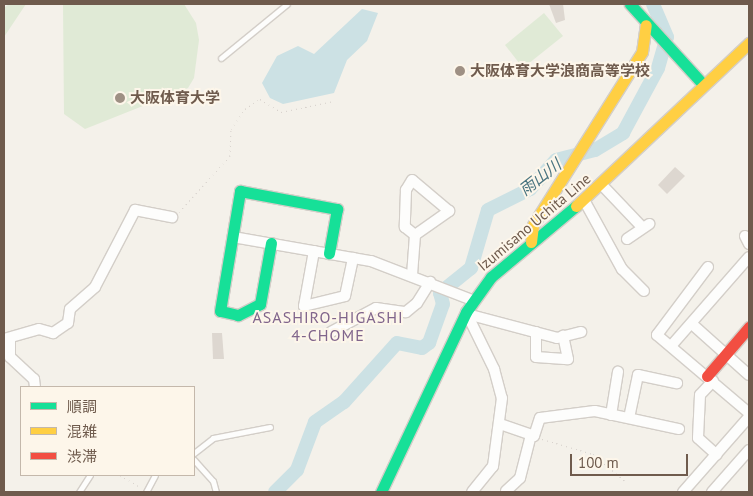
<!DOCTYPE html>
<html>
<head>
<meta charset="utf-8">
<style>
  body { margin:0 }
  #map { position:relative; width:753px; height:496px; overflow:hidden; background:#f4f1ea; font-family:"PT Sans","Noto Sans JP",sans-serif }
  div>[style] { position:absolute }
  .green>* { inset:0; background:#e0ead6 }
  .water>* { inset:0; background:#cce1e4 }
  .river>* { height:14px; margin:-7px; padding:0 7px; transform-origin:7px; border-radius:7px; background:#cce1e4 }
  .building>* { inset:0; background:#ddd7d0 }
  .path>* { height:1px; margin-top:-0.5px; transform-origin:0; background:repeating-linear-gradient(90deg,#d6d0cb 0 1px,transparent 0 5px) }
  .roads { filter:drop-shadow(1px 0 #d3cec8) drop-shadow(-1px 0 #d3cec8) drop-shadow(0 1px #d3cec8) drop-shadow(0 -1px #d3cec8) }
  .lane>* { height:5px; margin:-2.5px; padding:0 2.5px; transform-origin:2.5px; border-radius:2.5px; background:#fdfdfc }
  .street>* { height:10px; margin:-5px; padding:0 5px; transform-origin:5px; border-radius:5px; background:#fdfdfc }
  .fast>* { height:11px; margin:-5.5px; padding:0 5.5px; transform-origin:5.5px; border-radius:5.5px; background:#16e098 }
  .slow>* { height:11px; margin:-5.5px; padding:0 5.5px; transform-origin:5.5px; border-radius:5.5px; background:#ffcf43 }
  .jam>* { height:11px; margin:-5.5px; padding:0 5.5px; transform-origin:5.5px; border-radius:5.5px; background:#f24e42 }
  .dots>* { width:14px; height:14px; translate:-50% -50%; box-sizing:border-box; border:2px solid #fdf6ea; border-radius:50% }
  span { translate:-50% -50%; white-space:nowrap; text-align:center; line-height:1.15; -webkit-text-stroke:4px #fdf6ea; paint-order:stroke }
  .poi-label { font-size:15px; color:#6f5b4d; font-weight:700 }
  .left { translate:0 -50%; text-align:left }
  .street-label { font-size:15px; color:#6f5b4d }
  .water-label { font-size:16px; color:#497480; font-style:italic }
  .neighbourhood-label { font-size:16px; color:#80658c; letter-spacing:1px }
  .frame { position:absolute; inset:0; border:5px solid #6f5b4d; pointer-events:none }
  .legend { position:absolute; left:20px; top:386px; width:175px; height:90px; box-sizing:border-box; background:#fdf6ea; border:1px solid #c4b8ab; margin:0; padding:6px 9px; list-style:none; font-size:15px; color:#6f5b4d }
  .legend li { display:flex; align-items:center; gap:10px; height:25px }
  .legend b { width:25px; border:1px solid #c4b8ab }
  .scale { position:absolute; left:570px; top:454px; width:118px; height:22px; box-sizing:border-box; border:2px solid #6f5b4d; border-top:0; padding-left:6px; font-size:15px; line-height:18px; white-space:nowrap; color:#6f5b4d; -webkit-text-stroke:4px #fdf6ea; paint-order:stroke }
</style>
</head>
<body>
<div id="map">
  <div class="green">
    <i style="clip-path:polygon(9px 4px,26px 4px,4px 37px,4px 8px)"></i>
    <i style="clip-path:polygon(63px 4px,184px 4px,196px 23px,199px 40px,194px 78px,188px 88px,85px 129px,64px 114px)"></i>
    <i style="clip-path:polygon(544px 13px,563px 36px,523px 68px,505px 45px)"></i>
  </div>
  <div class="water">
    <i style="clip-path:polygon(362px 9px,378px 13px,367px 41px,347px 60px,334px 93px,283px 104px,270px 98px,262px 83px,277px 56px,298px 46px,314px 54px)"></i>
  </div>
  <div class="river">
    <i style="left:275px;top:492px;width:31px;rotate:-45deg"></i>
    <i style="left:297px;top:470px;width:51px;rotate:-69.4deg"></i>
    <i style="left:315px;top:422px;width:35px;rotate:-35deg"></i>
    <i style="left:344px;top:402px;width:79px;rotate:-48.1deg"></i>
    <i style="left:397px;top:343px;width:25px;rotate:11deg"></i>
    <i style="left:422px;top:348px;width:9px;rotate:-36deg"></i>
    <i style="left:429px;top:343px;width:41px;rotate:-70.3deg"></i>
    <i style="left:443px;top:304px;width:11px;rotate:-105deg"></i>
    <i style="left:440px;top:293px;width:40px;rotate:-39deg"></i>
    <i style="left:471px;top:268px;width:60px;rotate:-73.7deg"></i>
    <i style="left:488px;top:210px;width:47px;rotate:-26.6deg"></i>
    <i style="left:530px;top:189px;width:39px;rotate:-48deg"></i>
    <i style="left:556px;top:160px;width:40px;rotate:-14.4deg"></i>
    <i style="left:595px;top:150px;width:33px;rotate:-31deg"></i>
    <i style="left:623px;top:133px;width:74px;rotate:-61.7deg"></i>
    <i style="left:658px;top:68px;width:32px;rotate:-74deg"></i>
    <i style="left:667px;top:37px;width:36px;rotate:-113deg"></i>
  </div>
  <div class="building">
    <i style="clip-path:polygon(549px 4px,563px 4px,565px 20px,556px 23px)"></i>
    <i style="clip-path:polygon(675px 167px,685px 176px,667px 194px,658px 185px)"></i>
    <i style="clip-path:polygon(212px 333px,222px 333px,224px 359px,213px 359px)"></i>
  </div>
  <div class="path">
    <i style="left:179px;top:212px;width:76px;rotate:-47.7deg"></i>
    <i style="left:230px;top:156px;width:27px;rotate:-88deg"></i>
    <i style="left:231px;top:129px;width:24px;rotate:-55deg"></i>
    <i style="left:245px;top:109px;width:18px;rotate:-34deg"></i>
    <i style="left:260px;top:99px;width:25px;rotate:32deg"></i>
    <i style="left:281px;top:112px;width:54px;rotate:-11.7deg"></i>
    <i style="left:542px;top:439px;width:53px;rotate:16.4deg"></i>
    <i style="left:593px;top:454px;width:42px;rotate:40.2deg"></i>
    <i style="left:120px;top:475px;width:23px;rotate:31deg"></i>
  </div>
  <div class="roads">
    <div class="lane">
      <i style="left:221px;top:58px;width:85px;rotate:-39.3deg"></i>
      <i style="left:194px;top:453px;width:24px;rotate:-38deg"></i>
      <i style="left:213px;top:438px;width:58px;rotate:-10.9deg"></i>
      <i style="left:194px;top:460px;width:28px;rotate:48deg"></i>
      <i style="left:213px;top:481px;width:11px;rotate:75deg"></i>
      <i style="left:79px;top:492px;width:20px;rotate:-57deg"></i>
      <i style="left:146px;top:492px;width:19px;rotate:-62deg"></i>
    </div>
    <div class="street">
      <i style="left:602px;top:185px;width:59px;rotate:46.4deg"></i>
      <i style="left:584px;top:200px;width:79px;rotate:61.2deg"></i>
      <i style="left:622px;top:269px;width:31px;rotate:45deg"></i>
      <i style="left:745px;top:236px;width:9px;rotate:63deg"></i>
      <i style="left:233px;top:237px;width:140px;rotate:9.9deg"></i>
      <i style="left:371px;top:261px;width:108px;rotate:21.1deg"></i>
      <i style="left:627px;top:239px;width:27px;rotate:-34deg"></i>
      <i style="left:314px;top:251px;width:56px;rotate:100.3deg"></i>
      <i style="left:304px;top:306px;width:42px;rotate:-13.7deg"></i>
      <i style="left:345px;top:296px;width:39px;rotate:-78deg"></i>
      <i style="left:708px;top:267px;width:85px;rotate:126.9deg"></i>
      <i style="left:657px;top:335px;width:121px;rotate:40.3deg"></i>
      <i style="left:412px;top:275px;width:40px;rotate:-85.7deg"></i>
      <i style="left:415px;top:235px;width:42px;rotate:-35.2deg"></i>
      <i style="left:449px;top:211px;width:48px;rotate:-140deg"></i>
      <i style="left:412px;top:180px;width:12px;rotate:121deg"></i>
      <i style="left:406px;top:190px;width:37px;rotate:92deg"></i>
      <i style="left:405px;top:227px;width:13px;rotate:39deg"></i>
      <i style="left:466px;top:312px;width:64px;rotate:63.8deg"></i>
      <i style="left:494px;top:369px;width:30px;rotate:75deg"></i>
      <i style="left:502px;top:398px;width:69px;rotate:97.5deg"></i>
      <i style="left:493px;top:466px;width:33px;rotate:129deg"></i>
      <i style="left:467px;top:314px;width:93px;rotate:14.9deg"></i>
      <i style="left:557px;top:338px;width:25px;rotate:-14deg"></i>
      <i style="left:692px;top:324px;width:76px;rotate:41.8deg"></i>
      <i style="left:331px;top:332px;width:51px;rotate:-28.1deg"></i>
      <i style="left:376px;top:308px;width:30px;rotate:8deg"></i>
      <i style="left:406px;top:312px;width:14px;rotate:-39deg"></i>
      <i style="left:417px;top:303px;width:25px;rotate:-58deg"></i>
      <i style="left:536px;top:332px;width:25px;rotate:90deg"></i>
      <i style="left:536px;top:357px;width:32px;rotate:4deg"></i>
      <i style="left:568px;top:359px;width:24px;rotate:-102deg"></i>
      <i style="left:10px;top:338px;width:19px;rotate:90deg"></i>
      <i style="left:10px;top:357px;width:33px;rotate:43deg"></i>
      <i style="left:34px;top:379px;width:8px;rotate:83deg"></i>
      <i style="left:4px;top:339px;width:36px;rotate:-16deg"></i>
      <i style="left:39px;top:329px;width:15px;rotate:16deg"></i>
      <i style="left:53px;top:333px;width:18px;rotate:-34deg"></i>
      <i style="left:68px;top:323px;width:14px;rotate:-82deg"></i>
      <i style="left:70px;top:309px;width:33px;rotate:-41deg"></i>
      <i style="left:95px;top:287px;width:87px;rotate:-62.5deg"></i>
      <i style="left:135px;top:210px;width:38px;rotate:11deg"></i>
      <i style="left:671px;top:346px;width:118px;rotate:-48.8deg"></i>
      <i style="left:713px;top:381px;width:19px;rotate:133deg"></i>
      <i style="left:700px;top:395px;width:43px;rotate:92.7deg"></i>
      <i style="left:698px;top:438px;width:25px;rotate:42deg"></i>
      <i style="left:611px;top:415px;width:44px;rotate:-80.8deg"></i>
      <i style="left:629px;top:418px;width:44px;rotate:-78.2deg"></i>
      <i style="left:638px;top:375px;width:40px;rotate:12deg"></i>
      <i style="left:500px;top:424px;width:36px;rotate:19deg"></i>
      <i style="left:534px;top:436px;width:19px;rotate:-72deg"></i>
      <i style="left:540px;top:418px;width:55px;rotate:-7.3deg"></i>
      <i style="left:595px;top:411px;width:86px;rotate:12.1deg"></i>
      <i style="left:506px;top:491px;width:19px;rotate:-43deg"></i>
      <i style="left:520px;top:478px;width:44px;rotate:-75.7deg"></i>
      <i style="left:683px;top:492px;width:100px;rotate:-48.7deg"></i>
      <i style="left:712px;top:492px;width:56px;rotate:-48.6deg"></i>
    </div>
    <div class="fast">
      <i style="left:630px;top:4px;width:107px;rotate:47.7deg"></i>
      <i style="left:271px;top:243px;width:62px;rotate:100.2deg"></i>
      <i style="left:260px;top:304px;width:25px;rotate:153deg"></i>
      <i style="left:238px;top:315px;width:18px;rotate:-167deg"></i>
      <i style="left:220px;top:311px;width:122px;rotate:-80.5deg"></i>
      <i style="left:240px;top:191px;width:99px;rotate:10.5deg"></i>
      <i style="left:337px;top:209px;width:45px;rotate:100.3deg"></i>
      <i style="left:381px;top:492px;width:199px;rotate:-64.7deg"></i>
      <i style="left:466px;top:312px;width:43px;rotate:-54.5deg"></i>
      <i style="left:491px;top:277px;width:111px;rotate:-39.9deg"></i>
    </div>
    <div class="slow">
      <i style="left:576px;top:206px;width:238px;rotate:-43.3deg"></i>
      <i style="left:531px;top:242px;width:17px;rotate:-83deg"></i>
      <i style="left:533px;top:225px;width:204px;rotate:-57.8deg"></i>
      <i style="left:642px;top:52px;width:27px;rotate:-82deg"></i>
    </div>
    <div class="jam">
      <i style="left:707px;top:376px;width:65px;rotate:-49.4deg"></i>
    </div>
  </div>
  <div class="dots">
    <i style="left:460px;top:71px;background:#9e9084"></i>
    <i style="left:120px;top:98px;background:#9e9084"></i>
  </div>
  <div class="poi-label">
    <span class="left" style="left:470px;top:71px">大阪体育大学浪商高等学校</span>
    <span class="left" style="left:130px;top:98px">大阪体育大学</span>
  </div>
  <div class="street-label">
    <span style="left:534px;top:222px;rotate:-40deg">Izumisano Uchita Line</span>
  </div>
  <div class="water-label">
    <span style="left:540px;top:177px;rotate:-38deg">雨山川</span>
  </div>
  <div class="neighbourhood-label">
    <span style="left:328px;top:326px">ASASHIRO-HIGASHI<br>4-CHOME</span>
  </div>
  <div class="frame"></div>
  <ul class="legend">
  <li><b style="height:6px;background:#16e098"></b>順調</li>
  <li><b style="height:6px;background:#ffcf43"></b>混雑</li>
  <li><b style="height:6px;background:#f24e42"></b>渋滞</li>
  </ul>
  <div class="scale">100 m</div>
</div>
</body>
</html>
